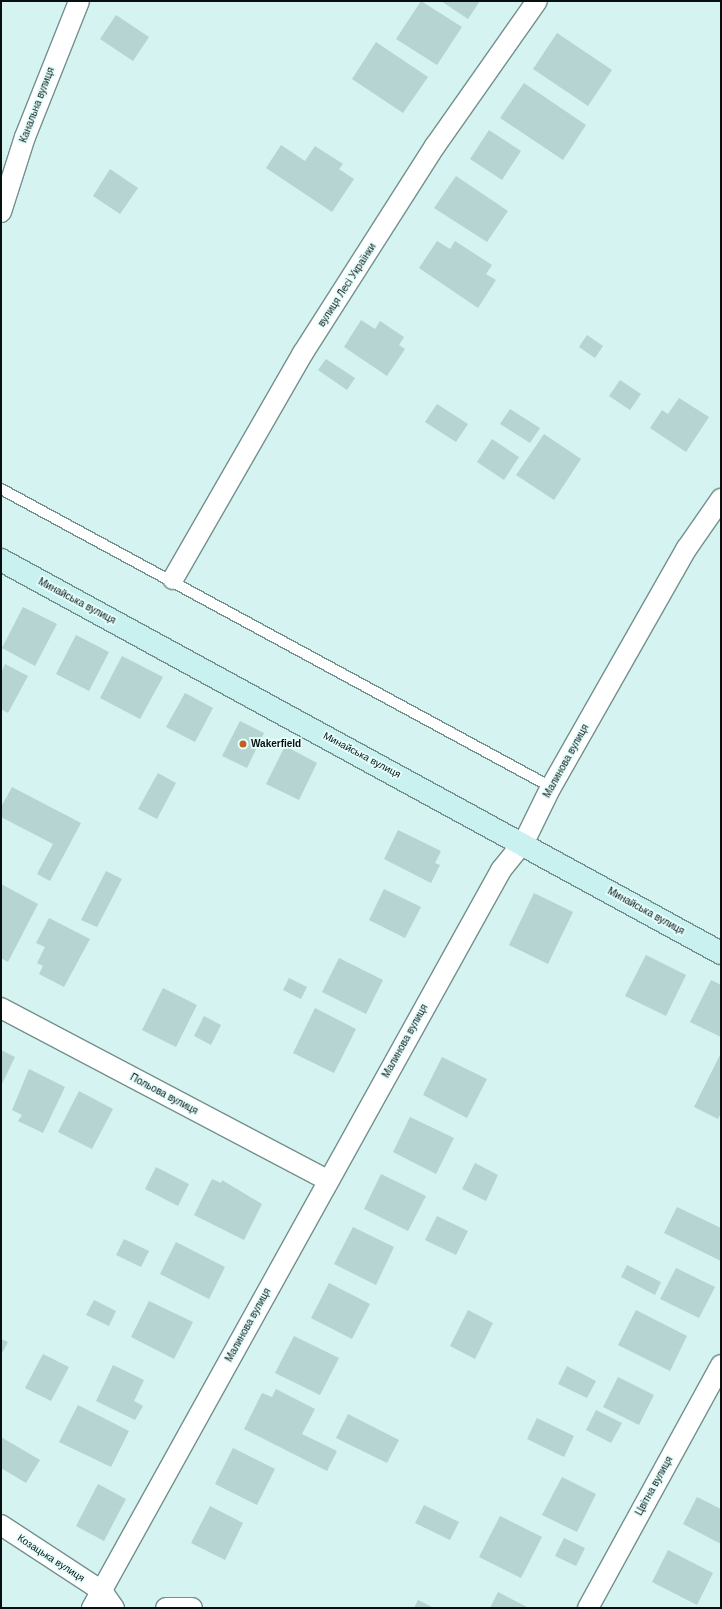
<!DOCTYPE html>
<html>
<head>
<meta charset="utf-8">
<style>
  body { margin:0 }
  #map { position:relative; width:722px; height:1609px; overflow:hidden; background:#d4f3f1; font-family:Helvetica,sans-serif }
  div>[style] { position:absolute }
  .building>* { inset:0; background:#b6d4d1 }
  .roads { filter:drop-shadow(1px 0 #74908e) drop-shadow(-1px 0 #74908e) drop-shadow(0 1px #74908e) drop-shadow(0 -1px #74908e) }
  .lane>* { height:10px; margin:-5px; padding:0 5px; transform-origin:5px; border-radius:5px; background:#fff }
  .street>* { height:20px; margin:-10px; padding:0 10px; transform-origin:10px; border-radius:10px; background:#fff }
  .secondary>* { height:22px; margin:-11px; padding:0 11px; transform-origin:11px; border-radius:11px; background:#c9f1ef }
  .dots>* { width:11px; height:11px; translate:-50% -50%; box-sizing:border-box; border:2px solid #e6fffd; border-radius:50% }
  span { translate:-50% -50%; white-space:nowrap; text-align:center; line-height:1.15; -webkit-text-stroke:3.5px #e6fffd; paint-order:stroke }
  .street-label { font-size:10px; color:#061010 }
  .poi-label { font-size:10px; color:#061010; font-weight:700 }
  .left { translate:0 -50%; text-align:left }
  .frame { position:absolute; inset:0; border:2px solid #061010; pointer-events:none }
</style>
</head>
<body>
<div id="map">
  <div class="building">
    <i style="clip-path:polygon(421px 1px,462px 27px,437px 65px,396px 39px)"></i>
    <i style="clip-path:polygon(441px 1px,480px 1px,468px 19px)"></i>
    <i style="clip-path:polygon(116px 15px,149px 37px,133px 61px,100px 39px)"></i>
    <i style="clip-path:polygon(557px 33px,612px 70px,588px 106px,533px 69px)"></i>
    <i style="clip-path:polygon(376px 42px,428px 77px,403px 113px,352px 79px)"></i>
    <i style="clip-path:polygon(524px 83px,586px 125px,563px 160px,500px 118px)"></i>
    <i style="clip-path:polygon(489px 130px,521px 151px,502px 180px,470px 159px)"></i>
    <i style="clip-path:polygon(281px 145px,305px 161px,315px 146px,343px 164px,339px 169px,354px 179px,332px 212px,266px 168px)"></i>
    <i style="clip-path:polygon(110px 169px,138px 188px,120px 214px,93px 196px)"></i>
    <i style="clip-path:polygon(456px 176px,508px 211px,487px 242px,434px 208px)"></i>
    <i style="clip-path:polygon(437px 241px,450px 249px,455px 241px,492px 265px,486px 274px,496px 280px,478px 308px,419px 268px)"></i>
    <i style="clip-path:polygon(361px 320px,375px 329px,380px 321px,404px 337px,399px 345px,405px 349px,387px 376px,344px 347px)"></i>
    <i style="clip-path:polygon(587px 335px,603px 346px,595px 358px,579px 347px)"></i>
    <i style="clip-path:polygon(326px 359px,355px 378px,347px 390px,318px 370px)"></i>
    <i style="clip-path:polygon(620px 380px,641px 394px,630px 410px,609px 396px)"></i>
    <i style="clip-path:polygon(679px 398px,709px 417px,686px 452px,650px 428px,662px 410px,668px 414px)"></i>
    <i style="clip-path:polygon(437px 404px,468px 424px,456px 442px,425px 422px)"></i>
    <i style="clip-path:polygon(510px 409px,540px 428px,530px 443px,500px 424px)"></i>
    <i style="clip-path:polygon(544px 434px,581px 459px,554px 500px,516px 475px)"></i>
    <i style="clip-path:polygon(492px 439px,519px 457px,504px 480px,477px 462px)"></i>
    <i style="clip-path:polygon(23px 607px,57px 624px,35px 666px,2px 648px)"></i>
    <i style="clip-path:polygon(76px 635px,109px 652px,89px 691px,56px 674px)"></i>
    <i style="clip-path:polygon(122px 656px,163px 677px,140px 719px,100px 698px)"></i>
    <i style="clip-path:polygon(5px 664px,28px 676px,8px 713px,1px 709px,1px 673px)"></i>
    <i style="clip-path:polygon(185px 693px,213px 708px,195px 742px,166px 727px)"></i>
    <i style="clip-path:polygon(240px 721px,264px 733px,247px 768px,222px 756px)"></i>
    <i style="clip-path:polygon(285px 746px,317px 763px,299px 800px,266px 784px)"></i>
    <i style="clip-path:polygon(158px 773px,176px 783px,157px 819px,138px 809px)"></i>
    <i style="clip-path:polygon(12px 787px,81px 823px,50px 881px,37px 874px,53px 844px,1px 817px,1px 807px)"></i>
    <i style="clip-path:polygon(398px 830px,441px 851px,435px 863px,440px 865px,431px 883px,384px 859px)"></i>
    <i style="clip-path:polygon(106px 871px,122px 879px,97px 927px,81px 920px)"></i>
    <i style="clip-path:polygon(1px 884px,38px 904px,8px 962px,1px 958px)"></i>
    <i style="clip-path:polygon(384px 889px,421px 907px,405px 938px,369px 920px)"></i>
    <i style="clip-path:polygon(534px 893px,573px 912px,548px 964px,509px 945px)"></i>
    <i style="clip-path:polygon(49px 918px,90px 939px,64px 987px,39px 974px,43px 966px,37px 963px,45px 947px,36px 943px)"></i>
    <i style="clip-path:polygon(646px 955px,686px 975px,666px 1016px,625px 996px)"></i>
    <i style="clip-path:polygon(339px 958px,383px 980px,366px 1014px,322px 992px)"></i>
    <i style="clip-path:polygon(289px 978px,307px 987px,301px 999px,283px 990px)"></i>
    <i style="clip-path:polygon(711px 980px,721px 985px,721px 1037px,690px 1022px)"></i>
    <i style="clip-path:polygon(163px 988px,197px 1005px,176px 1047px,142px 1030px)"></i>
    <i style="clip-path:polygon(315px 1008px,356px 1029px,334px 1073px,293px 1053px)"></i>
    <i style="clip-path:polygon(204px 1016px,221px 1025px,211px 1045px,194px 1036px)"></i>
    <i style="clip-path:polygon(1px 1050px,15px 1057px,1px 1086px)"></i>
    <i style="clip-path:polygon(720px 1055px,721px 1113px,718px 1119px,694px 1107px)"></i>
    <i style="clip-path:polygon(442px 1057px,487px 1079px,467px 1118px,423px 1095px)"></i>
    <i style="clip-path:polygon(29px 1069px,65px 1087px,43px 1133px,18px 1121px,22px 1115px,12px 1110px)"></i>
    <i style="clip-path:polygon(79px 1091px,113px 1109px,92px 1149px,58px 1132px)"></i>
    <i style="clip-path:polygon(410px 1117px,454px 1138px,436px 1174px,393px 1152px)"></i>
    <i style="clip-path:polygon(475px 1163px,498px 1175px,486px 1201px,462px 1189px)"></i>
    <i style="clip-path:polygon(156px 1167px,189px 1184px,178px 1206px,145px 1189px)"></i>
    <i style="clip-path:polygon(381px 1174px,426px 1196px,408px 1231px,364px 1209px)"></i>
    <i style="clip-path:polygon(212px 1179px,221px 1183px,222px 1180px,262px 1204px,244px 1240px,194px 1215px)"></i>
    <i style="clip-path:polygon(677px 1207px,721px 1228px,721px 1261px,664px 1233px)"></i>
    <i style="clip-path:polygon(437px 1216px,468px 1231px,456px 1255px,425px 1240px)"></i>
    <i style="clip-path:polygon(353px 1227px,394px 1247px,376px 1285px,334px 1264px)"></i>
    <i style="clip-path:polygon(124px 1239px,149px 1251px,141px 1267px,116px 1255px)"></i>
    <i style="clip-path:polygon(176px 1242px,225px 1267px,209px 1299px,160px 1274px)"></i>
    <i style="clip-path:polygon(627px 1265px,661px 1282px,655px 1295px,621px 1277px)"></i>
    <i style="clip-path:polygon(676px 1268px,715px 1287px,699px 1318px,660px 1299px)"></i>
    <i style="clip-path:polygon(329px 1283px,370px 1304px,352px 1339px,311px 1318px)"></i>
    <i style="clip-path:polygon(94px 1300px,116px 1311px,109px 1326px,86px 1315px)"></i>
    <i style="clip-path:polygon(149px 1301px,193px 1322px,174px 1359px,131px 1337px)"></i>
    <i style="clip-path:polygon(468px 1310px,493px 1323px,475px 1359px,450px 1346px)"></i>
    <i style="clip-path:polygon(636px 1310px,687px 1336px,670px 1371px,618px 1345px)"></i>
    <i style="clip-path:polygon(294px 1336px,339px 1358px,320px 1395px,275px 1373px)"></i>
    <i style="clip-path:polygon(1px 1339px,8px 1342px,1px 1355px)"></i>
    <i style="clip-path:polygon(43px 1354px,69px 1367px,51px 1401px,25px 1388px)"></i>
    <i style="clip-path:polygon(113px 1365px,144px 1380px,134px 1401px,143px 1406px,135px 1420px,96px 1401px)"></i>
    <i style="clip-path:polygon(567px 1366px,596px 1381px,587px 1398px,558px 1384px)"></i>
    <i style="clip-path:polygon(618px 1377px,654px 1395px,639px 1425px,603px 1407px)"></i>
    <i style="clip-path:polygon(276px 1389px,315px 1409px,302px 1434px,337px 1451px,327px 1471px,244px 1429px,262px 1393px,272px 1397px)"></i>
    <i style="clip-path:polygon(78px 1405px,129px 1431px,111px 1467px,59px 1442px)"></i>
    <i style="clip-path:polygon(596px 1410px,622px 1423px,611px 1443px,586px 1430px)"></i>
    <i style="clip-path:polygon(348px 1414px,399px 1440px,387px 1463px,336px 1438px)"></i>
    <i style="clip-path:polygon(537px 1418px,574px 1436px,564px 1457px,527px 1439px)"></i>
    <i style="clip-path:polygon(1px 1437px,40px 1460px,26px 1483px,1px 1468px)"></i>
    <i style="clip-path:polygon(233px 1448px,275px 1469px,257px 1505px,215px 1484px)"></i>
    <i style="clip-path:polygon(562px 1477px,596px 1494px,577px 1532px,542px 1515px)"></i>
    <i style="clip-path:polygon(98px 1484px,126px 1499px,104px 1541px,76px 1526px)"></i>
    <i style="clip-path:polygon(697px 1497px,721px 1509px,721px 1544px,683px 1524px)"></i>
    <i style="clip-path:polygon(424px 1505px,459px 1522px,450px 1540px,415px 1523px)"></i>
    <i style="clip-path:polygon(210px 1506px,243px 1523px,225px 1560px,191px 1543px)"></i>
    <i style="clip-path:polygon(500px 1516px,542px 1537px,521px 1578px,479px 1557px)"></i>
    <i style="clip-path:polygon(564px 1538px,585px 1548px,576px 1566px,555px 1556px)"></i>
    <i style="clip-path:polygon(668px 1550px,713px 1573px,697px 1605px,652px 1582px)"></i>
    <i style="clip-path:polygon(498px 1592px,529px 1608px,490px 1608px)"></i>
    <i style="clip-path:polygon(418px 1600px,434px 1608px,414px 1608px)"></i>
  </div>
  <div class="roads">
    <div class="lane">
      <i style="left:1px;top:489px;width:626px;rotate:28.45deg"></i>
    </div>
    <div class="street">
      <i style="left:1px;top:212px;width:79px;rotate:-72.3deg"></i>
      <i style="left:25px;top:137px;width:146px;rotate:-68.3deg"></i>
      <i style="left:173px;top:579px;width:261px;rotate:-60.1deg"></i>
      <i style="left:303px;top:353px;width:246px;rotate:-57.5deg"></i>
      <i style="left:435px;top:146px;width:177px;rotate:-54.9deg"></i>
      <i style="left:1px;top:1008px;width:369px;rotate:27.8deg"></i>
      <i style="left:1px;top:1525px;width:121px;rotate:33.2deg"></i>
      <i style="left:102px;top:1591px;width:21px;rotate:55deg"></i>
      <i style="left:92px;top:1608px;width:844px;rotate:-61deg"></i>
      <i style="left:501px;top:870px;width:36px;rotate:-51deg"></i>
      <i style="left:524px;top:842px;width:61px;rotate:-63.9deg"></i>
      <i style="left:551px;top:787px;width:275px;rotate:-60.4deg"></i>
      <i style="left:687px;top:548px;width:60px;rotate:-55.2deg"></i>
      <i style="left:166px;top:1608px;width:26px"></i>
      <i style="left:588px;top:1608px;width:277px;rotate:-61.3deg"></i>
    </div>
    <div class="secondary">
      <i style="left:1px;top:560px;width:820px;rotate:28.63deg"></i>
    </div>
  </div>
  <div class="dots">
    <i style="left:243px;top:744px;background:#c16120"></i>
  </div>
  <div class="street-label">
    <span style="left:37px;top:105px;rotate:-69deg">Канальна вулиця</span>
    <span style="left:347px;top:285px;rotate:-57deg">вулиця Лесі Українки</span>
    <span style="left:77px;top:601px;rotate:28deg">Минайська вулиця</span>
    <span style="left:362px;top:755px;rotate:28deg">Минайська вулиця</span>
    <span style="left:566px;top:761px;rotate:-61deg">Малинова вулиця</span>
    <span style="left:646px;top:911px;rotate:29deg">Минайська вулиця</span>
    <span style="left:405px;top:1041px;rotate:-61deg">Малинова вулиця</span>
    <span style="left:164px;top:1094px;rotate:28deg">Польова вулиця</span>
    <span style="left:248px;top:1325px;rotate:-61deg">Малинова вулиця</span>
    <span style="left:654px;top:1486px;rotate:-61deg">Цвітна вулиця</span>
    <span style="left:51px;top:1558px;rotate:33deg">Козацька вулиця</span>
  </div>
  <div class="poi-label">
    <span class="left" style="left:251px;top:744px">Wakerfield</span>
  </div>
  <div class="frame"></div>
</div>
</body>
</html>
